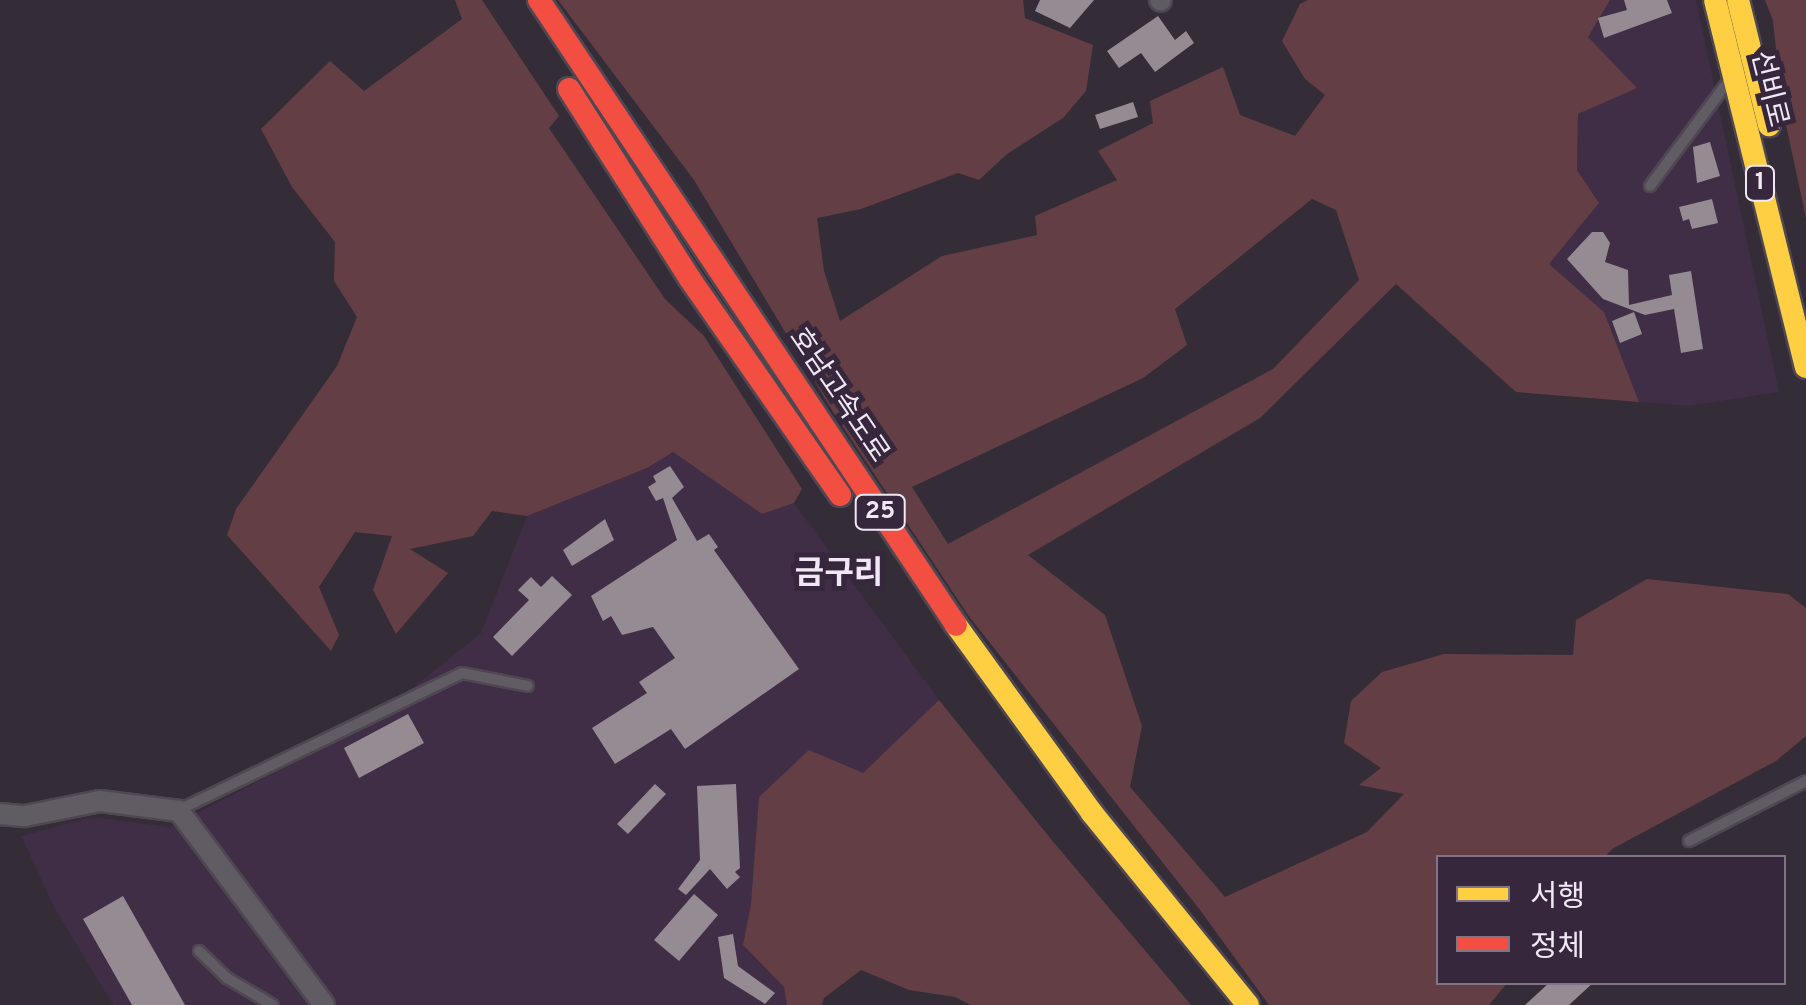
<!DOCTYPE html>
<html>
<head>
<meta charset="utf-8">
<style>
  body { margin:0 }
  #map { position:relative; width:1806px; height:1005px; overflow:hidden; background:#342c37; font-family:Overpass,"Noto Sans KR",sans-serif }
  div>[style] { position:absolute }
  .built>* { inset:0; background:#3f2e46 }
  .green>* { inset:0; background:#633f45 }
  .building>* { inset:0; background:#958b93 }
  .roads { filter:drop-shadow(2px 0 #4f4751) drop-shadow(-2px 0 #4f4751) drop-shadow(0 2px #4f4751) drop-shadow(0 -2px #4f4751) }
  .lane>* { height:10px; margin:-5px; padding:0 5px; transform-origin:5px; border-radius:5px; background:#615b63 }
  .street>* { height:20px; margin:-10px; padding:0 10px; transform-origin:10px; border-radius:10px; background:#615b63 }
  .slow>* { height:22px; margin:-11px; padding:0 11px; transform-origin:11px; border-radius:11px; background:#ffcf43 }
  .jam>* { height:22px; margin:-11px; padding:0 11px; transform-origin:11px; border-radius:11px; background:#f24e42 }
  span { translate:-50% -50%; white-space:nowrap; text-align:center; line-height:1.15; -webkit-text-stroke:10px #36273c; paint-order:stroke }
  .shield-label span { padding:2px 8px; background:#36273c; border:2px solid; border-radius:8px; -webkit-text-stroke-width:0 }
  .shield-label { font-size:25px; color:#f1e8f5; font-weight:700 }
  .street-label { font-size:28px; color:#f1e8f5 }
  .quarter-label { font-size:32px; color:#f1e8f5; font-weight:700 }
  .legend { position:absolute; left:1436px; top:855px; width:350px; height:130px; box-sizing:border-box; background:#36273c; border:2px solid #817486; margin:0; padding:12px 18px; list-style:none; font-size:30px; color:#f1e8f5 }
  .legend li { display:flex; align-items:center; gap:20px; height:50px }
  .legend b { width:50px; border:2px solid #817486 }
</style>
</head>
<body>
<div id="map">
  <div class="built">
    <i style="clip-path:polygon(1610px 0,1696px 0,1779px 392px,1688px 406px,1639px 402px,1604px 312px,1549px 264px,1599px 203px,1577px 170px,1578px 114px,1636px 88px,1587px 37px)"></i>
    <i style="clip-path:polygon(673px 452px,762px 514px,794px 503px,939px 700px,863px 773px,751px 904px,743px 945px,784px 987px,787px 1005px,113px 1005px,54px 907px,21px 836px,92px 817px,170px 827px,368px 724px,481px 633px,527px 516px,647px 468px)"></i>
  </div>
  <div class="green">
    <i style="clip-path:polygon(455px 0,482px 0,559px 116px,549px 128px,665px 299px,704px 336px,802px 489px,794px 503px,762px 514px,673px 452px,647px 468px,527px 516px,492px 511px,473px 536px,410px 549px,448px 573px,396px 634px,373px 590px,392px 536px,355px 532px,319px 587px,339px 635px,331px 651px,227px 535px,236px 509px,337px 366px,357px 317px,334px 281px,335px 242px,292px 187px,261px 129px,330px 61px,364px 91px,462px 19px)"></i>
    <i style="clip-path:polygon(evenodd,558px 0,1023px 0,1025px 18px,1093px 45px,1086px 91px,1063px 118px,1007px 154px,979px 180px,958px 173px,861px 209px,817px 218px,824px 271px,840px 321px,942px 256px,1037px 235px,1035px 216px,1117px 180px,1098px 151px,1153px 123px,1150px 101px,1223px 67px,1240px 115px,1295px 136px,1325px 95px,1305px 79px,1282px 41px,1300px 4px,1308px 0,1610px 0,1588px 37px,1637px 88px,1578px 114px,1577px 170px,1599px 203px,1549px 264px,1604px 312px,1639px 402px,1516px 392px,1396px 284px,1260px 418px,1028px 555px,1105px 615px,1142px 726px,1130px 787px,1225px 897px,1367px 832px,1404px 794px,1359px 785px,1381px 768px,1344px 743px,1351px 701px,1382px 672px,1444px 654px,1573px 655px,1576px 620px,1647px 579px,1788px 594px,1806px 608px,1806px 736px,1776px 761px,1612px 849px,1605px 857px,1438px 858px,1438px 982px,1507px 983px,1489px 1005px,1269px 1005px,1200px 910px,968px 615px,833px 412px,694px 180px,558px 0,1312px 199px,1336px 210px,1359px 280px,1273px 369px,948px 544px,912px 487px,1143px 378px,1187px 345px,1175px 309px,1312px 199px)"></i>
    <i style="clip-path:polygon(1765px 0,1806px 0,1806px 218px,1782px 106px,1773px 21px)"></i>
    <i style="clip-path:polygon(939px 700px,1050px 838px,1191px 1005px,971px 1005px,955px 997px,909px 990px,861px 970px,824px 998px,822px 1005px,787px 1005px,784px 987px,743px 945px,751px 904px,759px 797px,809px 750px,863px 773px)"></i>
  </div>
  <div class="building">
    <i style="clip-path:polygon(1040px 0,1094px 0,1070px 28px,1035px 11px)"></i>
    <i style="clip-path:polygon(1624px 0,1667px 0,1672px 13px,1604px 38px,1598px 18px,1627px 10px)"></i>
    <i style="clip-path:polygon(1158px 16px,1175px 40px,1186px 31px,1194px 43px,1155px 72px,1141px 53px,1119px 68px,1107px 51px)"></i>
    <i style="clip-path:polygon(1133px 102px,1138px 117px,1100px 129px,1095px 115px)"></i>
    <i style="clip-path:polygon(1710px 142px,1720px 176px,1697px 183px,1693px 147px)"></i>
    <i style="clip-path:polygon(1712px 199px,1718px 223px,1692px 229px,1689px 219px,1683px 221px,1679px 207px)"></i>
    <i style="clip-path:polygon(1592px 232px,1603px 232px,1610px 243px,1605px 262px,1628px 270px,1629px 305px,1672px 295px,1669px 275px,1691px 271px,1703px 349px,1681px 353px,1674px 309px,1645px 315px,1603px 299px,1567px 259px)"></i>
    <i style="clip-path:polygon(1634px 312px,1642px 334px,1620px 343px,1612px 321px)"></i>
    <i style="clip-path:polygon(670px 466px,684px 487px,672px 498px,697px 541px,709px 534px,718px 547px,714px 550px,799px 669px,685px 749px,671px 729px,615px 764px,592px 728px,647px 693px,639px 682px,675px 658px,653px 627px,622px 635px,611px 616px,603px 621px,591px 596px,677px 540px,663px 498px,656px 501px,648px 487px,656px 482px,653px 476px)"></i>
    <i style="clip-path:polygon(605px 519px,614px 540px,572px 566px,563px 550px)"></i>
    <i style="clip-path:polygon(552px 576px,572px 595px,512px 656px,493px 637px,529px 600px,518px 590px,531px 577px,541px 587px)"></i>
    <i style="clip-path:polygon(408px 714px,424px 743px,359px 778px,344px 748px)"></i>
    <i style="clip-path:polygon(655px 784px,666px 794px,628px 834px,617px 824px)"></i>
    <i style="clip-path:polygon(736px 784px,740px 868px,735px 872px,740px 877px,727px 889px,710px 869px,686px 895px,678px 889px,700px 860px,697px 786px)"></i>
    <i style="clip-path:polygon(694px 894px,718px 915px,679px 961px,654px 940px)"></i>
    <i style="clip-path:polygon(123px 896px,185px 1005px,132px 1005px,83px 919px)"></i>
    <i style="clip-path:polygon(733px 934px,738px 966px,775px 993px,765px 1004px,724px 978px,718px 937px)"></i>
    <i style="clip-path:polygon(1550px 982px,1594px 982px,1569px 1005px,1525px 1005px)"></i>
  </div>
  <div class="roads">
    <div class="lane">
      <i style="left:1650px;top:186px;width:129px;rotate:-53.2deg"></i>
      <i style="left:179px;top:810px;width:314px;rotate:-25.8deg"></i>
      <i style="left:462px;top:673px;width:67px;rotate:11.1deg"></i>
      <i style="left:1689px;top:841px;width:131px;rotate:-27.1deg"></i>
      <i style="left:199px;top:951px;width:39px;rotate:44deg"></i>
      <i style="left:227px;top:978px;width:53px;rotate:30.4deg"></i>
    </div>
    <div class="street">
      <i style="left:1160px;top:0;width:1px;rotate:45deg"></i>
      <i style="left:0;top:814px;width:25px;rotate:5deg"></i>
      <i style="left:25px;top:816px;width:76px;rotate:-11.3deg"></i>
      <i style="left:100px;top:801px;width:80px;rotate:7.2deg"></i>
      <i style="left:179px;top:811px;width:242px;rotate:53.2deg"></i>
    </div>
    <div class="slow">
      <i style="left:1715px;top:0;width:378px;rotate:76.1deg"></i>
      <i style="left:1738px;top:0;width:129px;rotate:76.1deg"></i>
      <i style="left:956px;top:625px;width:232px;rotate:54.1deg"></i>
      <i style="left:1092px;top:813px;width:247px;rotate:50.9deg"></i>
    </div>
    <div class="jam">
      <i style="left:539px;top:0;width:751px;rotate:56.29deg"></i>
      <i style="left:569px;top:89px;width:225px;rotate:57.5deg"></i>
      <i style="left:690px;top:279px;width:263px;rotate:55.2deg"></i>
    </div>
  </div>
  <div class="shield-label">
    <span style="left:1760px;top:183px">1</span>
    <span style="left:880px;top:512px">25</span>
  </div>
  <div class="street-label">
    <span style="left:1768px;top:89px;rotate:76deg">선비로</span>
    <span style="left:838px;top:396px;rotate:56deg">호남고속도로</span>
  </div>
  <div class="quarter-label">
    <span style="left:839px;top:575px">금구리</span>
  </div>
  <ul class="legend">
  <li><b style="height:12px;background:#ffcf43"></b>서행</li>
  <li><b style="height:12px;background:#f24e42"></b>정체</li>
  </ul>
</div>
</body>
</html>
